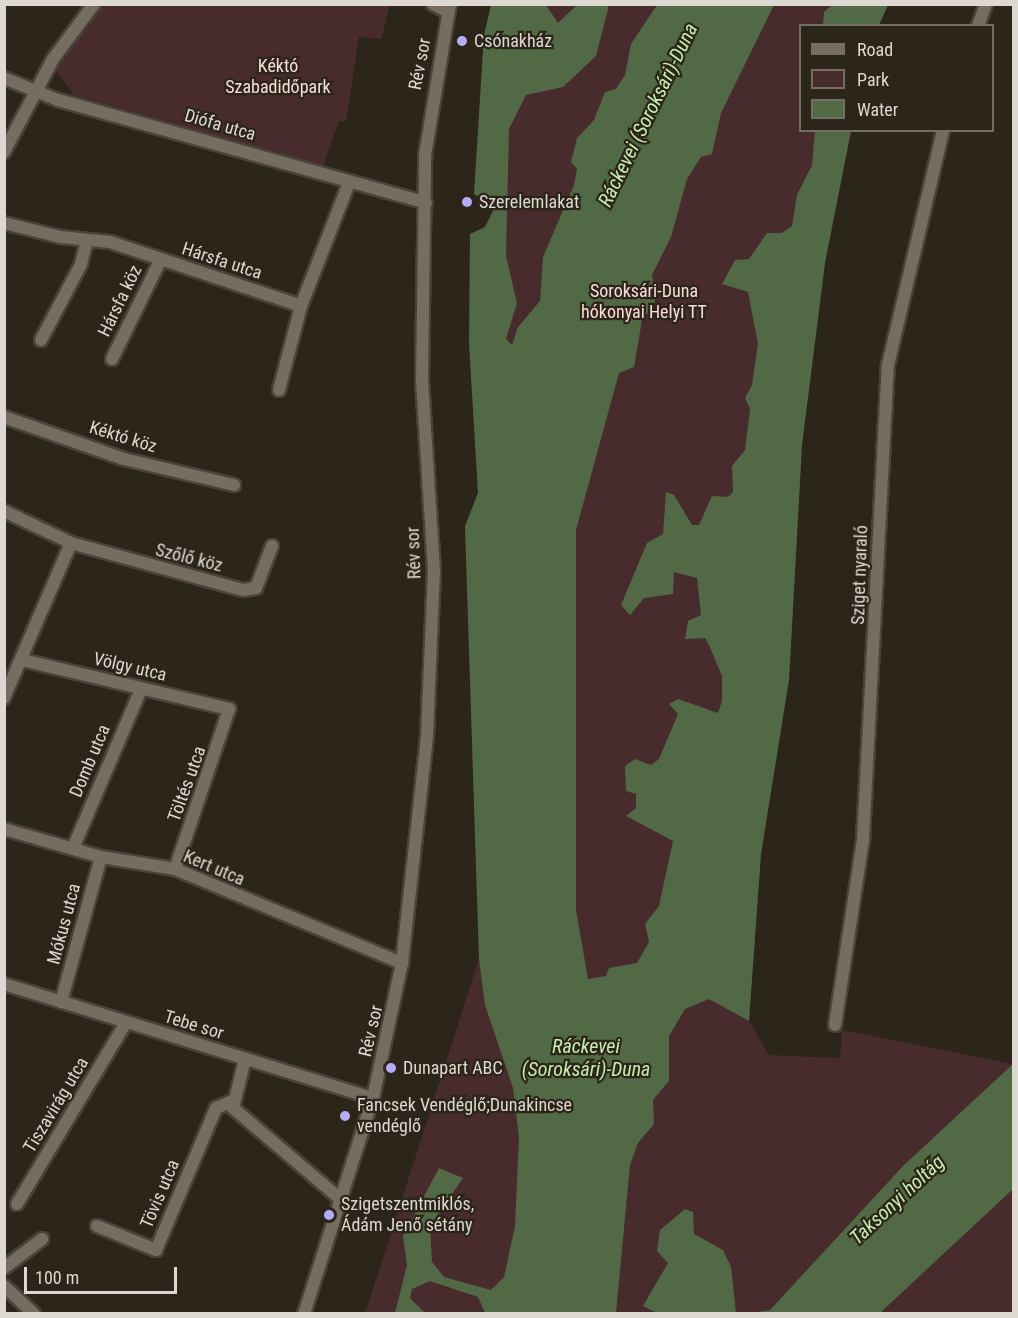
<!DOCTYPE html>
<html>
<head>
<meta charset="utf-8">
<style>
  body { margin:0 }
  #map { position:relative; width:1018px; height:1318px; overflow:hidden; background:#2c2519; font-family:"Roboto Condensed",sans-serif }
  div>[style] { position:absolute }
  .green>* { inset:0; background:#482b2c }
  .water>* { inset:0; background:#516944 }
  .roads { filter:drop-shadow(2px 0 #494339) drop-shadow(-2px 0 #494339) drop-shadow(0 2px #494339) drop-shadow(0 -2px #494339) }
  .minor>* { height:12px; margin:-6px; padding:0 6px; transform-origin:6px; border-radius:6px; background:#766d60 }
  .dots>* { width:16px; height:16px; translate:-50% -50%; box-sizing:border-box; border:3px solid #2c2519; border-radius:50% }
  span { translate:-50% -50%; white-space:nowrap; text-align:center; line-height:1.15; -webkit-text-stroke:4.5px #2c2519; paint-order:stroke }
  .poi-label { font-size:18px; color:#ddd8d1 }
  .left { translate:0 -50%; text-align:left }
  .street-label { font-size:18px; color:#ddd8d1 }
  .park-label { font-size:18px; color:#fcdbdb }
  .water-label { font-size:20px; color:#c4eeaf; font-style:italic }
  .frame { position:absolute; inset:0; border:6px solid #ddd8d1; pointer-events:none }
  .legend { position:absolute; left:799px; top:24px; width:195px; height:108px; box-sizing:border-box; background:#2c2519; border:2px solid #736d63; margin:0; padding:8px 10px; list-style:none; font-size:18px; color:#ddd8d1 }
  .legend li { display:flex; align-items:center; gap:12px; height:30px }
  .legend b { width:30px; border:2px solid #736d63 }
  .scale { position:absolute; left:24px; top:1267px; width:153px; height:27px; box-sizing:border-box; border:3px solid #ddd8d1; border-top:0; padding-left:8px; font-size:18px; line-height:21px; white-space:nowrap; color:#ddd8d1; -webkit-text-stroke:4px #2c2519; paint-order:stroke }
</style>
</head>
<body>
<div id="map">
  <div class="green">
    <i style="clip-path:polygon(102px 5px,102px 4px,390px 5px,381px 39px,359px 37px,346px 121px,339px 121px,323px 166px,74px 95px,56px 70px)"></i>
    <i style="clip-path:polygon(491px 5px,888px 5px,879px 25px,800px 26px,800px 130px,851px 131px,825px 263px,802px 445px,789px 680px,761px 854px,749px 1021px,769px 1055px,840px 1058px,842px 1030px,1013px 1064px,1013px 1313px,365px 1314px,479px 959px,465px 526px,478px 493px,469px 343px,470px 234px,485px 227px,493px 211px,493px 205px,474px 194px,484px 35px)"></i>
  </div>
  <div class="water">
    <i style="clip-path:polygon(833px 4px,888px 4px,888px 5px,879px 25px,823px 25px,824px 12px)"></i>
    <i style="clip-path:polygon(491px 5px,546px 5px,558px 23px,577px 5px,609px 5px,596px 56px,563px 87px,526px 95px,509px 129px,506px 256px,517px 303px,506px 339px,512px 345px,518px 327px,540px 301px,543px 257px,574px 185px,577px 169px,571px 162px,577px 138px,594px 120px,605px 92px,616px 89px,625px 75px,631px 44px,657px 5px,774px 5px,721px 113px,712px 154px,701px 157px,687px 179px,671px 237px,652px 275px,655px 303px,642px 320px,634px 367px,619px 373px,576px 530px,576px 910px,588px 979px,606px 976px,609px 968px,637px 963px,649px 942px,645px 924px,659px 906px,673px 841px,626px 816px,636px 808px,636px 794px,626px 791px,625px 766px,635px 759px,651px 765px,659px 759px,678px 714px,669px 704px,678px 699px,718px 713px,722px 701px,722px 676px,709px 645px,705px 638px,685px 639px,688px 621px,701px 615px,697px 578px,674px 572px,673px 594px,644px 598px,630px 615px,621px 605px,647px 543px,663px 534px,666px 492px,674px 495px,692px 525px,699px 525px,712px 496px,728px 497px,733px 492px,732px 466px,745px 450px,750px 409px,745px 398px,752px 385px,758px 344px,748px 292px,722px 284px,735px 260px,749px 259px,767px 233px,782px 233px,792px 226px,797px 195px,812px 165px,815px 131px,851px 131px,825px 263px,802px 445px,789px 680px,761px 854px,749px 1021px,709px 999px,685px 1009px,669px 1036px,669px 1081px,653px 1100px,654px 1124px,638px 1143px,630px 1165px,616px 1313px,485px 1313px,478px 1297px,430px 1281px,412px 1289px,410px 1298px,425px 1313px,395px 1313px,407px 1265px,403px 1236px,439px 1168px,463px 1178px,430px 1226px,432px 1262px,444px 1277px,491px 1290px,504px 1277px,515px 1226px,519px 1137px,513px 1088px,485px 1005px,479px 959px,465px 526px,478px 493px,469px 343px,470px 234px,485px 227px,493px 211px,493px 205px,474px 194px,484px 35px)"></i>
    <i style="clip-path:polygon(1013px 1064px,1013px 1189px,880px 1313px,750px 1313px,770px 1310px,904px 1165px)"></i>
    <i style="clip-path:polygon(685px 1209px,693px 1212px,694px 1234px,723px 1250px,731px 1267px,736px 1313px,657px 1313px,643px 1306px,668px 1263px,657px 1251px,660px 1230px)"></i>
  </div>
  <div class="roads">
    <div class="minor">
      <i style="left:433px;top:4px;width:17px;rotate:28deg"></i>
      <i style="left:978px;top:26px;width:23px;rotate:-70deg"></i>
      <i style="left:4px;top:78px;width:58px;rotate:22.2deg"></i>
      <i style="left:58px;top:100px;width:382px;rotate:15.6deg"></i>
      <i style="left:4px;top:152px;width:105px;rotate:-62.2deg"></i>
      <i style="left:53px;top:59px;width:69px;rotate:-53.3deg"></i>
      <i style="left:4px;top:223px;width:58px;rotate:14deg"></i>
      <i style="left:60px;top:237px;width:50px;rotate:5.7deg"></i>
      <i style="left:110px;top:242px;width:201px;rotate:18.5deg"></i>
      <i style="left:301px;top:306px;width:132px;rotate:-68.7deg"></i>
      <i style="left:41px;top:340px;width:86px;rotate:-62.2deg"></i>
      <i style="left:81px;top:264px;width:25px;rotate:-76deg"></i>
      <i style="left:112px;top:359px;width:111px;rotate:-63.9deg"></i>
      <i style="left:279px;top:390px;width:87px;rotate:-75.3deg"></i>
      <i style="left:4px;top:417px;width:127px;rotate:19.3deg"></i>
      <i style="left:124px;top:459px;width:113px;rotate:13.3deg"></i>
      <i style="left:4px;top:511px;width:74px;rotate:25.5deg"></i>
      <i style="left:71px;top:543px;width:169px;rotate:113.4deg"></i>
      <i style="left:71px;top:543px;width:178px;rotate:15.3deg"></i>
      <i style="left:243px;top:590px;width:13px;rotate:-9deg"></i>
      <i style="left:256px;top:588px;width:45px;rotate:-69.1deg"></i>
      <i style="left:22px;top:660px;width:213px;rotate:13.3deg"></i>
      <i style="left:229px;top:709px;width:169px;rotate:108.6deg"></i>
      <i style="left:4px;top:829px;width:101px;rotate:16.1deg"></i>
      <i style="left:101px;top:857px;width:75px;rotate:9.2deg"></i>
      <i style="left:175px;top:869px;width:246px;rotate:22.5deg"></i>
      <i style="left:73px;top:848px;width:173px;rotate:-66.8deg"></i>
      <i style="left:4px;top:984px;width:386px;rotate:17.2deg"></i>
      <i style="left:61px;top:1002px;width:150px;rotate:-74.6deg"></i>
      <i style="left:835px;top:1025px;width:188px;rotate:-81.4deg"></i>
      <i style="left:863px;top:839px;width:475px;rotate:-87deg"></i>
      <i style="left:888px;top:365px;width:241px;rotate:-76.8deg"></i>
      <i style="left:245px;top:1059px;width:50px;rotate:103.8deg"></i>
      <i style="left:233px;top:1108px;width:138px;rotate:40.3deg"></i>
      <i style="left:17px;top:1204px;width:210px;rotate:-59deg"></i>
      <i style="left:97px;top:1226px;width:64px;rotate:22.1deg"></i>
      <i style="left:156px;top:1250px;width:154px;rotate:-67.1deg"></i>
      <i style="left:216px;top:1108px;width:15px;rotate:-23deg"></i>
      <i style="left:4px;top:1268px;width:48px;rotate:-37.3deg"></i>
      <i style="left:4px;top:1286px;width:41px;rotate:43deg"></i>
      <i style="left:304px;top:1314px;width:227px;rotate:-72.3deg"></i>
      <i style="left:373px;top:1098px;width:138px;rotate:-77.9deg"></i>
      <i style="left:402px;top:963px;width:228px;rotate:-83.7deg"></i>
      <i style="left:427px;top:736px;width:165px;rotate:-87.6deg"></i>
      <i style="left:434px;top:571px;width:190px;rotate:-93.6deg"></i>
      <i style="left:422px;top:381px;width:226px;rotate:-89.2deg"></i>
      <i style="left:425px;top:155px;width:153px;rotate:-80.6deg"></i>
    </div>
  </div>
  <div class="dots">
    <i style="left:462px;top:41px;background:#b5acf8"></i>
    <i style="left:467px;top:202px;background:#b5acf8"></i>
    <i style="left:391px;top:1068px;background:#b5acf8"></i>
    <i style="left:345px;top:1116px;background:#b5acf8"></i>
    <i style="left:329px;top:1215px;background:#b5acf8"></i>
  </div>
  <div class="poi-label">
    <span class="left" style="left:474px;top:41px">Csónakház</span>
    <span class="left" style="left:479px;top:202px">Szerelemlakat</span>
    <span class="left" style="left:403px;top:1068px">Dunapart ABC</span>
    <span class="left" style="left:357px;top:1116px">Fancsek Vendéglő;Dunakincse<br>vendéglő</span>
    <span class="left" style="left:341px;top:1215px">Szigetszentmiklós,<br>Ádám Jenő sétány</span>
  </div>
  <div class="street-label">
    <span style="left:420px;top:64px;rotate:-79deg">Rév sor</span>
    <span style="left:220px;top:125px;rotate:16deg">Diófa utca</span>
    <span style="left:222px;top:261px;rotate:18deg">Hársfa utca</span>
    <span style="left:120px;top:301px;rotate:-64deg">Hársfa köz</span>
    <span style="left:123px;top:437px;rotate:17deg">Kéktó köz</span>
    <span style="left:414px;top:553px;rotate:-92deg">Rév sor</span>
    <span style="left:189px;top:558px;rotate:14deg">Szőlő köz</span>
    <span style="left:860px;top:575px;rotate:-88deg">Sziget nyaraló</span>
    <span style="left:130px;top:667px;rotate:13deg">Völgy utca</span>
    <span style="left:90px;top:761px;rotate:-67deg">Domb utca</span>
    <span style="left:187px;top:784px;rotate:-70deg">Töltés utca</span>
    <span style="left:214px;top:868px;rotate:23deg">Kert utca</span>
    <span style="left:64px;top:924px;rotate:-75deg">Mókus utca</span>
    <span style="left:194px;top:1025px;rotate:17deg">Tebe sor</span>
    <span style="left:371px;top:1031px;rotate:-77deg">Rév sor</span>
    <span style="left:56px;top:1105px;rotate:-59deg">Tiszavirág utca</span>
    <span style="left:160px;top:1194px;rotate:-67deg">Tövis utca</span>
  </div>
  <div class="park-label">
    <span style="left:278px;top:77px">Kéktó<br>Szabadidőpark</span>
    <span style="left:644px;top:302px">Soroksári-Duna<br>hókonyai Helyi TT</span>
  </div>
  <div class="water-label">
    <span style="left:648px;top:115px;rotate:-64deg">Ráckevei (Soroksári)-Duna</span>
    <span style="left:586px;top:1058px">Ráckevei<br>(Soroksári)-Duna</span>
    <span style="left:897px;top:1200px;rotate:-43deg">Taksonyi holtág</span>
  </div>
  <div class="frame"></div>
  <ul class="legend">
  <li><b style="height:8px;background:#766d60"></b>Road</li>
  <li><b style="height:16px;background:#482b2c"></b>Park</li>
  <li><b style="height:16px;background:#516944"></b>Water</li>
  </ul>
  <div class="scale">100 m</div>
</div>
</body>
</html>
